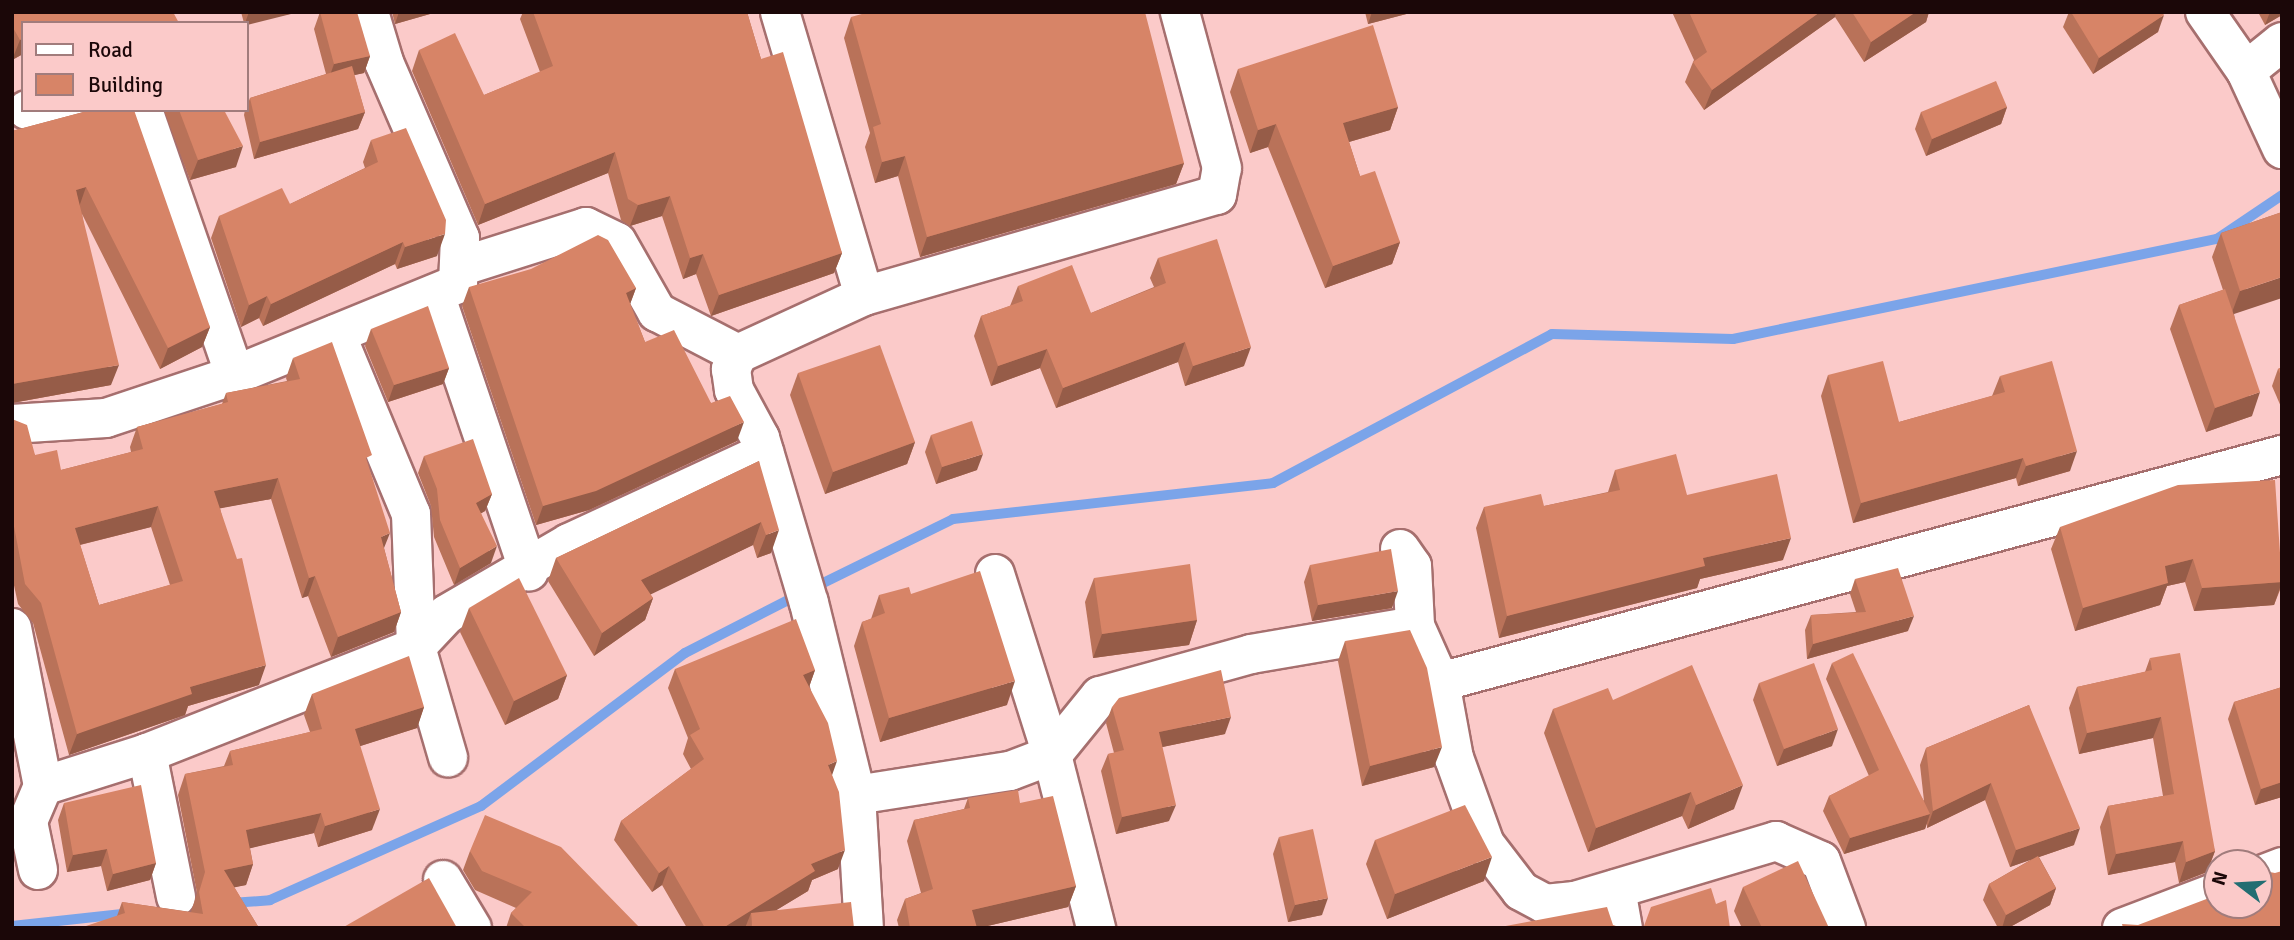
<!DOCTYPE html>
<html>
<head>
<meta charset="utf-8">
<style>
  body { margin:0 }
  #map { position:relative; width:2294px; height:940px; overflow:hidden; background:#fbcac9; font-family:Signika,sans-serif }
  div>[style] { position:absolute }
  .stream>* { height:10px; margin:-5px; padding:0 5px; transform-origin:5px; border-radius:5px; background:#7ba4e9 }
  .roads { filter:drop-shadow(2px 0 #a66f6e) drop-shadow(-2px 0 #a66f6e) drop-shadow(0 2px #a66f6e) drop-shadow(0 -2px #a66f6e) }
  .street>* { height:38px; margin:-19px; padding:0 19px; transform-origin:19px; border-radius:19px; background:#fff }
  .wall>* { inset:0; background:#b97259 }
  .shaded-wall>* { inset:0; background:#965c48 }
  .building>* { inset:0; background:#d78467 }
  span { translate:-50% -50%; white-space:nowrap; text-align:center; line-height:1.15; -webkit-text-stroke:6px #fbcac9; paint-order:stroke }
  .frame { position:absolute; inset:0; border:14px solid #1b0708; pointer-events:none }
  .legend { position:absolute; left:21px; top:21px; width:228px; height:91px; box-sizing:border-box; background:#fbcac9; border:2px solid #a17c7c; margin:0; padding:9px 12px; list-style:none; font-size:21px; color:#1b0708 }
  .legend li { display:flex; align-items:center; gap:14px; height:35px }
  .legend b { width:35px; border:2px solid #a17c7c }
  .north { position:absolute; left:2203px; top:849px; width:70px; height:70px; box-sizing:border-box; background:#fbcac9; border:2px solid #a17c7c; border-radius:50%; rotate:287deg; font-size:19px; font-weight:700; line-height:28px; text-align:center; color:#1b0708 }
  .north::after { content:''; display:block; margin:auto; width:24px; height:32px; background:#226e72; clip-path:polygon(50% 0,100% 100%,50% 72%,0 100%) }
</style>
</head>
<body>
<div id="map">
  <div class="stream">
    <i style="left:813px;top:588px;width:156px;rotate:-26.2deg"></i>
    <i style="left:953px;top:519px;width:322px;rotate:-6.4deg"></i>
    <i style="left:1273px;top:483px;width:316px;rotate:-28.1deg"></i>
    <i style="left:1552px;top:334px;width:181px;rotate:1.6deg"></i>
    <i style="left:1733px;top:339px;width:494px;rotate:-11.7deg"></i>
    <i style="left:2217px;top:239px;width:78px;rotate:-34.1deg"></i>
    <i style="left:231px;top:903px;width:39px;rotate:-4deg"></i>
    <i style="left:270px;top:900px;width:231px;rotate:-24deg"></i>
    <i style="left:481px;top:806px;width:255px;rotate:-36.9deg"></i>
    <i style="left:685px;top:653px;width:127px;rotate:-27.2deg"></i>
    <i style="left:12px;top:926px;width:120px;rotate:-6.2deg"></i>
  </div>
  <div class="roads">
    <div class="street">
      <i style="left:780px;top:12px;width:296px;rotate:73.5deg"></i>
      <i style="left:864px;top:296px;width:139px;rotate:155.3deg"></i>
      <i style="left:738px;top:354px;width:17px;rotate:115deg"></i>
      <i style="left:731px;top:369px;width:21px;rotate:82deg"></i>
      <i style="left:734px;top:390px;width:55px;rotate:61.6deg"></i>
      <i style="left:760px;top:438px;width:172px;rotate:73.5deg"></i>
      <i style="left:809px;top:603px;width:198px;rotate:76.2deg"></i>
      <i style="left:856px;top:795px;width:156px;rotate:-8.9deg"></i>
      <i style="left:1010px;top:771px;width:45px;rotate:-20.9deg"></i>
      <i style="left:1052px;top:755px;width:179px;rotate:75.7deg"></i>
      <i style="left:2205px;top:12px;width:72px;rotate:55.2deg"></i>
      <i style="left:2246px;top:71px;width:86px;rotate:65.2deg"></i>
      <i style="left:2246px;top:71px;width:46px;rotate:-38.9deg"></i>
      <i style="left:27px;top:110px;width:52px"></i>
      <i style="left:143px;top:110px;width:281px;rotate:70.9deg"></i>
      <i style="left:463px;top:266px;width:129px;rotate:-17.6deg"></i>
      <i style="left:586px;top:227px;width:34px;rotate:26deg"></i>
      <i style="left:617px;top:242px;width:81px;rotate:60.3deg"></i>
      <i style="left:657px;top:312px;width:91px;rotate:27.4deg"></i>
      <i style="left:435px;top:294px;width:293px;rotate:71.3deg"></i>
      <i style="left:864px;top:296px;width:367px;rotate:-16deg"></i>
      <i style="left:1217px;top:195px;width:27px;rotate:-80deg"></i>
      <i style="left:1222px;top:168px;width:162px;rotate:-105.1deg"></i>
      <i style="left:336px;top:334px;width:195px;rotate:67.4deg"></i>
      <i style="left:411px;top:514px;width:133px;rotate:87.8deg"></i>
      <i style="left:416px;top:647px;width:115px;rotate:73.8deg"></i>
      <i style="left:12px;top:424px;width:94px;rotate:-3.7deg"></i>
      <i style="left:106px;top:418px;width:136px;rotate:-18.4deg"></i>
      <i style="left:235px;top:375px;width:241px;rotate:-22.2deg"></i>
      <i style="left:458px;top:284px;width:46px;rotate:-87.5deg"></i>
      <i style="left:460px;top:238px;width:192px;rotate:-113.4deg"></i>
      <i style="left:384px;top:62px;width:52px;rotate:-106.7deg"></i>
      <i style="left:1400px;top:549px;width:21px;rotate:55deg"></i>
      <i style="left:1412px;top:566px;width:60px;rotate:87.1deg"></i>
      <i style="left:1415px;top:626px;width:61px;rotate:65.9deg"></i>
      <i style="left:1440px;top:682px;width:77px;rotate:79.6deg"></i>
      <i style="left:1454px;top:758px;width:91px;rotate:70.2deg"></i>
      <i style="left:1485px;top:844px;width:59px;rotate:52.5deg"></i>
      <i style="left:1521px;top:891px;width:27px;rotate:28deg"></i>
      <i style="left:1545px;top:904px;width:30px;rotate:-6deg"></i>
      <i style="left:1575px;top:901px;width:210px;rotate:-16.6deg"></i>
      <i style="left:1776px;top:841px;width:49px;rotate:24deg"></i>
      <i style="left:1821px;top:861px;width:72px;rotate:69.5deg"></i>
      <i style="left:995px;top:574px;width:190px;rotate:72.5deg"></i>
      <i style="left:12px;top:628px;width:161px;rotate:78.9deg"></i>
      <i style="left:43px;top:786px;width:39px;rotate:113deg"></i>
      <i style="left:28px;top:822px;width:49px;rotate:78.2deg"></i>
      <i style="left:1440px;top:682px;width:872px;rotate:-15.09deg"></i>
      <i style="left:147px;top:753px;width:147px;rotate:78.6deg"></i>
      <i style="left:1052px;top:755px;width:76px;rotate:-50.9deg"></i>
      <i style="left:1100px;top:696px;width:157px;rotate:-15.5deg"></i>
      <i style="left:1251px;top:654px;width:166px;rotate:-9.7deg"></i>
      <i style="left:43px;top:786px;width:109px;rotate:-17.6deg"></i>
      <i style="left:147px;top:753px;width:289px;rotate:-21.5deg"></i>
      <i style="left:416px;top:647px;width:45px;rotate:-46.8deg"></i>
      <i style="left:447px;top:614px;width:141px;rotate:-30.2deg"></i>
      <i style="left:569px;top:543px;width:215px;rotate:-24.8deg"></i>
      <i style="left:856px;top:795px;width:133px;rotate:86.6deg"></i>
      <i style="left:2259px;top:876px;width:25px;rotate:-21deg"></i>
      <i style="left:443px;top:880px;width:56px;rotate:58.9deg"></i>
      <i style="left:1616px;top:889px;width:40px;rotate:80deg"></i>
      <i style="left:2122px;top:928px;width:102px;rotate:-20.8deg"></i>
    </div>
  </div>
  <div class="wall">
    <i style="clip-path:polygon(12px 12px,23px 23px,23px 54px,12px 60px)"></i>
    <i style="clip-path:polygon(241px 12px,299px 12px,247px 23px,244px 23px)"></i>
    <i style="clip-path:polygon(320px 12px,370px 56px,364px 73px,354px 75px,365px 112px,358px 129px,254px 159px,244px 115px,245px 110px,247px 110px,247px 106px,250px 98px,326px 74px,314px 29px)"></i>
    <i style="clip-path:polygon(392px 12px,437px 12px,395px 24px)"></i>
    <i style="clip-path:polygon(523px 12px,747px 12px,761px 59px,842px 253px,834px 273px,711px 316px,696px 274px,683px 279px,662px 216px,630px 226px,621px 220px,608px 173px,478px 225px,412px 71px,419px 50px,484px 95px,540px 72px,520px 19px)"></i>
    <i style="clip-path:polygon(1365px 12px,1414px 12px,1368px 24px)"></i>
    <i style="clip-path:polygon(1672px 12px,1929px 12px,1926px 22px,1864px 62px,1835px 17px,1704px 110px,1685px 82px,1693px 62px,1694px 60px)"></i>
    <i style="clip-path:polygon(2069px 12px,2162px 12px,2158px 32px,2093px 74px,2063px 27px)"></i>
    <i style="clip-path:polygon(2258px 12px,2282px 12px,2282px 15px,2265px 25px)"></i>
    <i style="clip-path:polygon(851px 17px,1184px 163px,1176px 184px,920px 257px,898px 176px,875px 183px,865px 147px,870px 133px,844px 38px)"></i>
    <i style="clip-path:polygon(1238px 69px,1398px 107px,1390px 130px,1349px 142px,1360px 176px,1400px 242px,1392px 264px,1325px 288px,1268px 147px,1250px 153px,1230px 92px)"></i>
    <i style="clip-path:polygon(2007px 107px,2001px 124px,1926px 156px,1915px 129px,1921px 112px)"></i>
    <i style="clip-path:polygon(91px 110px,210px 327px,202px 347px,160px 369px,82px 214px,111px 385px,12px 403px,12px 131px)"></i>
    <i style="clip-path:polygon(164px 110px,224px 110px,236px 167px,190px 180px)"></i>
    <i style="clip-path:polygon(371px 140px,437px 256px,397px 269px,395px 264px,263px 326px,259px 318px,241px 327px,211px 238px,219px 216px,290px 204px,365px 168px,363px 162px)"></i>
    <i style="clip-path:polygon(2282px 212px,2234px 314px,2252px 416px,2206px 432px,2170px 329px,2179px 305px,2223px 290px,2212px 257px,2221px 233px)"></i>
    <i style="clip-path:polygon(1158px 258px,1244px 366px,1185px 386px,1178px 362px,1056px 408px,1040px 368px,991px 386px,974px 336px,981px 316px,1010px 306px,1018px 286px,1091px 313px,1154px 287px,1150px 278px)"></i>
    <i style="clip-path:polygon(469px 287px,636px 288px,630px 304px,645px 342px,711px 403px,737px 441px,589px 510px,536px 525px,462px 306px)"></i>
    <i style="clip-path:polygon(371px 329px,449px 368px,443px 384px,388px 402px,365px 346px)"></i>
    <i style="clip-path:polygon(evenodd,293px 358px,368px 464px,384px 548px,401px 612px,394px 632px,331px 657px,308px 596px,302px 598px,271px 499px,220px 508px,259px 685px,188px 706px,185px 715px,69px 755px,33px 623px,18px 604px,12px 576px,12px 419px,35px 455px,61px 470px,131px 452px,130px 447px,137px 427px,222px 404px,226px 393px,287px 381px,286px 378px,293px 358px,151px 527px,170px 585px,99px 605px,80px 545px,151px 527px)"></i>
    <i style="clip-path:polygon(2282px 367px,2282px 409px,2272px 386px,2278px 369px)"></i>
    <i style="clip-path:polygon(798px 373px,915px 442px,907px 464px,825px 494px,790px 395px)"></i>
    <i style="clip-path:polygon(1828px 375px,1899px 422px,1992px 396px,2000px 376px,2070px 471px,2018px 486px,2016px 478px,1853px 523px,1821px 396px)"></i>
    <i style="clip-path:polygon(931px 435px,977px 470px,936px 484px,925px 452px)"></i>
    <i style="clip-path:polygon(424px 456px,492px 494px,485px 511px,481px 513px,491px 563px,454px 585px,434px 537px,431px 506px,418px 473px)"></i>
    <i style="clip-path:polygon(759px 461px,771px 553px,757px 558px,753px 545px,650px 594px,653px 598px,645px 620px,594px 656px,548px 581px,556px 558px)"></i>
    <i style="clip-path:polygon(1615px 470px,1687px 495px,1783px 560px,1700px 579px,1697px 588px,1499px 638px,1476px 528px,1484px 507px,1544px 506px,1608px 492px)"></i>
    <i style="clip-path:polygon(2060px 527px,2282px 570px,2282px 585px,2274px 605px,2194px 611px,2185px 582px,2167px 586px,2160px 605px,2075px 631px,2051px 549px)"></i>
    <i style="clip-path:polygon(1310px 565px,1392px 608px,1312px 621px,1304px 582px)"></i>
    <i style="clip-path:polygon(1094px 578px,1197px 620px,1189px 645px,1093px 658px,1085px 602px)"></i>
    <i style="clip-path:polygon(1855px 579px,1908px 631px,1807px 659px,1805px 630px,1811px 615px,1856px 612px,1850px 594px)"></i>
    <i style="clip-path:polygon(911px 594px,1007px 705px,880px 742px,854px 646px,862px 622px,871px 619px,879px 595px)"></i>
    <i style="clip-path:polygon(469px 608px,567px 675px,558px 699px,505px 725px,460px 632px)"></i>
    <i style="clip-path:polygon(1345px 641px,1434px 767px,1362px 786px,1338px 661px)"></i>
    <i style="clip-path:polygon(2150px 658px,2215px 851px,2207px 872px,2179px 883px,2175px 862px,2108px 875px,2100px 827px,2108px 806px,2163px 796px,2153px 738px,2079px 754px,2069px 708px,2077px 687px,2145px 672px)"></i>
    <i style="clip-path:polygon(1832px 663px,1924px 801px,1920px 765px,1926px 748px,2029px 705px,2074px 845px,2039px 857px,2056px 888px,2050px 905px,2012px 926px,2013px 928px,1998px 928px,1983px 900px,1989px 884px,2032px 859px,2010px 867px,1985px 800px,1927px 828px,1927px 823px,1925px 829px,1844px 854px,1823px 811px,1829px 796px,1869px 776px,1826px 679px)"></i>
    <i style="clip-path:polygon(675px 669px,815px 670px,809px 687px,832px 775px,838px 869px,812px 880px,808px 891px,776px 910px,854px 928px,687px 928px,662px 885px,652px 892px,614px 840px,621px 821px,691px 769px,683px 754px,688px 738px,668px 688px)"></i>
    <i style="clip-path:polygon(1759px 683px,1832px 746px,1777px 766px,1753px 700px)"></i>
    <i style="clip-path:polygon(2282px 687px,2282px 797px,2255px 805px,2228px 719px,2234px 702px)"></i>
    <i style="clip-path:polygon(312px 694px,424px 707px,417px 728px,360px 746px,372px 830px,318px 847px,314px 833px,250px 848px,253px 864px,246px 885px,234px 887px,259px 928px,117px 916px,122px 902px,191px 912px,197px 893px,178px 795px,185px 774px,224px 766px,230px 751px,310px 732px,304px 715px)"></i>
    <i style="clip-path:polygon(1613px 700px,1734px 809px,1688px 829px,1682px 816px,1588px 852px,1544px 733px,1553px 709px)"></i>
    <i style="clip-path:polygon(1112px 707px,1225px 734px,1162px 747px,1169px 821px,1116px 834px,1101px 771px,1108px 754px,1114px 753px,1106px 723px)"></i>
    <i style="clip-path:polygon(968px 798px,1020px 803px,1076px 886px,1068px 907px,979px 928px,899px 928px,897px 920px,905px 899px,921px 893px,907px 841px,914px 820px,964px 809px)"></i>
    <i style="clip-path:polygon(64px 803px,156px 863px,150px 880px,107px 891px,101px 866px,67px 872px,58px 820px)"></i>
    <i style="clip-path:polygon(1279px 837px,1322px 915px,1288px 922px,1273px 854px)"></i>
    <i style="clip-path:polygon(1375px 840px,1484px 881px,1387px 919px,1366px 864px)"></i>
    <i style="clip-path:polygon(470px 851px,640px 928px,506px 928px,511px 913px,516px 908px,475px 890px,463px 870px)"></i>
    <i style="clip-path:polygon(1743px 887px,1829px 928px,1742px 928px,1734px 911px)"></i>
  </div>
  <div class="shaded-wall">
    <i style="clip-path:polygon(249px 12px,299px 12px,247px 25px,247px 23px,245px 23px)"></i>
    <i style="clip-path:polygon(399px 12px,437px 12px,395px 24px)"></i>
    <i style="clip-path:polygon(1372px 12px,1414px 12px,1368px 24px)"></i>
    <i style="clip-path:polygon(1820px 12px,1836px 12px,1835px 17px,1704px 110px,1712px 90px)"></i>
    <i style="clip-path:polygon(1916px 12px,1929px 12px,1926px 22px,1864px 62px,1871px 42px)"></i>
    <i style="clip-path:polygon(2270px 12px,2282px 12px,2282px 15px,2265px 25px)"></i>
    <i style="clip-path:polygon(2164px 15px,2158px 32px,2093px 74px,2099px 58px)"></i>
    <i style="clip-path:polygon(23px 38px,23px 54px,12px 60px,20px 40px)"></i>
    <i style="clip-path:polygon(370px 56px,364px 73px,328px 81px,334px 64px)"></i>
    <i style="clip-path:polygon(1398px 107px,1390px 130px,1335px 146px,1343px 123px)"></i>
    <i style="clip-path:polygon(2007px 107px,2001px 124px,1926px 156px,1932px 139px)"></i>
    <i style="clip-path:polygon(365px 112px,358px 129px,254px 159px,260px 142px)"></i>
    <i style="clip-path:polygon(1276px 124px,1268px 147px,1250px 153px,1258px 130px)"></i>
    <i style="clip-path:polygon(243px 146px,236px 167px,190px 180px,198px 160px)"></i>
    <i style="clip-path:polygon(615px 152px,608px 173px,478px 225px,485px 204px)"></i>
    <i style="clip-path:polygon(905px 156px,898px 176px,875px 183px,882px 162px)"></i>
    <i style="clip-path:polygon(1184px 163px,1176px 184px,920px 257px,927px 237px)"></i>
    <i style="clip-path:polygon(86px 187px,79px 207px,76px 190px)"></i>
    <i style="clip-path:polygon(670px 196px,662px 216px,630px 226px,638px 205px)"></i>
    <i style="clip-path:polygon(445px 234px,437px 256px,397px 269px,405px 247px)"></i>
    <i style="clip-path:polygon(403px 242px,395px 264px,263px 326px,271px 304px)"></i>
    <i style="clip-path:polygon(1400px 242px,1392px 264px,1325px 288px,1333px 266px)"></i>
    <i style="clip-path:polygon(842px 253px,834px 273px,711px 316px,719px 295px)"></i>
    <i style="clip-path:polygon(703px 254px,696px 274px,683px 279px,690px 258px)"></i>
    <i style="clip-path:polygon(2282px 277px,2282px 298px,2231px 315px,2240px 291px)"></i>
    <i style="clip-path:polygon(636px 288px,629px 307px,626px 293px)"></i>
    <i style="clip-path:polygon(267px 296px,259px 318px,241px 327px,249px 305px)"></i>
    <i style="clip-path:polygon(210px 327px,202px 347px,160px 369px,168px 348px)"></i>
    <i style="clip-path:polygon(1185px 342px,1178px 362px,1056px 408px,1063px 388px)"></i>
    <i style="clip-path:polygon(1251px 347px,1244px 366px,1185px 386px,1193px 366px)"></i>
    <i style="clip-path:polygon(1047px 349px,1040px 368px,991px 386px,998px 366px)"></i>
    <i style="clip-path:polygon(119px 365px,111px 385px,12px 403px,12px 384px)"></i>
    <i style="clip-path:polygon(449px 368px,443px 384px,388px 402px,394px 385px)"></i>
    <i style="clip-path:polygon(2260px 392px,2252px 416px,2206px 432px,2215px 408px)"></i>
    <i style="clip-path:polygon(744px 422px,737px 441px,589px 510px,536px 525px,543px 506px)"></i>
    <i style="clip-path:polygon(915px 442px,907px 464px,825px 494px,833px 472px)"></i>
    <i style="clip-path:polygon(2077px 451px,2070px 471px,2018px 486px,2026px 466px)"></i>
    <i style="clip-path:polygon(983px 454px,977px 470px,936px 484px,942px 467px)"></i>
    <i style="clip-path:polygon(2023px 458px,2016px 478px,1853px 523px,1861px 503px)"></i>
    <i style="clip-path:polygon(278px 478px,271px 499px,206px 511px,214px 491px)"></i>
    <i style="clip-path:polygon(492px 494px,485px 511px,470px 520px,476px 503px)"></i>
    <i style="clip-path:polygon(158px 506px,151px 527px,67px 548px,75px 528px)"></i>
    <i style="clip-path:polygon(761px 522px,753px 545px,633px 603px,641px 580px)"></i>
    <i style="clip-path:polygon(779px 530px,771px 553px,757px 558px,766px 535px)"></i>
    <i style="clip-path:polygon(390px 533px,382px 553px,381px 537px)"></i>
    <i style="clip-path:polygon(1791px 538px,1783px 560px,1700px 579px,1697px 588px,1499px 638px,1507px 616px,1703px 558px)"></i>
    <i style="clip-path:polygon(497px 546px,491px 563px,454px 585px,460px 568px)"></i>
    <i style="clip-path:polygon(2193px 559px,2185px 582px,2167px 586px,2160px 605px,2075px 631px,2083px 608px,2165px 566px)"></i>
    <i style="clip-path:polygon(315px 576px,308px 596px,302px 598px,309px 578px)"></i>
    <i style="clip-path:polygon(2282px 582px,2274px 605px,2194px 611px,2202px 588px)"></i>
    <i style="clip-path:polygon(1398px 591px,1392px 608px,1312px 621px,1318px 605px)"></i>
    <i style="clip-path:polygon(653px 598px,645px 620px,594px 656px,602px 633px)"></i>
    <i style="clip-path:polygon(401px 612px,394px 632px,331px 657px,338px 637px)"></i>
    <i style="clip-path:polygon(1914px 616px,1908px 631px,1807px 659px,1813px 644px)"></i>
    <i style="clip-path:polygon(1197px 620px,1189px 645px,1093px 658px,1102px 634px)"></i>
    <i style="clip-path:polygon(266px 665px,259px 685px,188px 706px,185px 715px,69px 755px,77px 734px,190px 687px)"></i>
    <i style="clip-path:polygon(815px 670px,808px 690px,803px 675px)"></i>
    <i style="clip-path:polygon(567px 675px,558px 699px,505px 725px,514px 701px)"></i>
    <i style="clip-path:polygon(1015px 681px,1007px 705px,880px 742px,889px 718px)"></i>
    <i style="clip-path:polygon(424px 707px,417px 728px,348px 750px,355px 729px)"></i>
    <i style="clip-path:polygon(1231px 717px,1225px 734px,1153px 749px,1159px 732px)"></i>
    <i style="clip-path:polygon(2161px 717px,2153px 738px,2079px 754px,2087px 733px)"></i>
    <i style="clip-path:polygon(1838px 729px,1832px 746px,1777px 766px,1784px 749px)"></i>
    <i style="clip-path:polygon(1442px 747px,1434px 767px,1362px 786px,1370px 766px)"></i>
    <i style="clip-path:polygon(837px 761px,830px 781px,828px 765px)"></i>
    <i style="clip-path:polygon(2282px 782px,2282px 797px,2255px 805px,2261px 789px)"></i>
    <i style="clip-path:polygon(1991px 783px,1985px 800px,1927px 828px,1933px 811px)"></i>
    <i style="clip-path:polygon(1743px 785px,1734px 809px,1688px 829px,1696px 805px)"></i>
    <i style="clip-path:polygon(1691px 792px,1682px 816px,1588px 852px,1596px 828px)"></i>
    <i style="clip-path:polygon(1176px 805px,1169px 821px,1116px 834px,1122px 817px)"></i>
    <i style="clip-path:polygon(380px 809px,372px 830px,318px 847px,325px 826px)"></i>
    <i style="clip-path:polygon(321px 813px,314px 833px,239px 851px,246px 830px)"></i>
    <i style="clip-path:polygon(1930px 814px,1925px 829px,1844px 854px,1850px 838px)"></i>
    <i style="clip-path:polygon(2080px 828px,2074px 845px,2010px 867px,2016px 850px)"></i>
    <i style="clip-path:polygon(2183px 841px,2175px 862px,2108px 875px,2116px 854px)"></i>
    <i style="clip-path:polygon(107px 849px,101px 866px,67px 872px,73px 855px)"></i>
    <i style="clip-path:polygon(845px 850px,838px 869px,812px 880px,808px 891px,752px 925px,751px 913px,745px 928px,723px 928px,811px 864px)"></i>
    <i style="clip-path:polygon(2215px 851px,2207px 872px,2179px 883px,2186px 862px)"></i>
    <i style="clip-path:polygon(1492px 857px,1484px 881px,1387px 919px,1395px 894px)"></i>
    <i style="clip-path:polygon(156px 863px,150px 880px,107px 891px,113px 874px)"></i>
    <i style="clip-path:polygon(253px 864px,246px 885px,217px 891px,224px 870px)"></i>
    <i style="clip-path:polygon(669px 866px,662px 885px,652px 892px,659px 873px)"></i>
    <i style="clip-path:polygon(1076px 886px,1068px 907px,979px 928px,966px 928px,972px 910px)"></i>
    <i style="clip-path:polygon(2056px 888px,2050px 905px,2008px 928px,2002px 928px,2006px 915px)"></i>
    <i style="clip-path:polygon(1328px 898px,1322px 915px,1288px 922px,1295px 905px)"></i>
  </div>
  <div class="building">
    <i style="clip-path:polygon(12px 12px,173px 12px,179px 23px,23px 23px,23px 38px,20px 40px,12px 26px)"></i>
    <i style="clip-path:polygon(320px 12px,357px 12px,370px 56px,334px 64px)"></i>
    <i style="clip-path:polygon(533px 12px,747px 12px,761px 59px,783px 52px,842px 253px,719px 295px,703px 254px,690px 258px,670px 196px,638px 205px,628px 199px,615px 152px,485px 204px,419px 50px,455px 33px,484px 95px,553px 66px)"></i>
    <i style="clip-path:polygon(869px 12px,1145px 12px,1184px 163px,927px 237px,905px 156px,882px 162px,873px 127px,881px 124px,851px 17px)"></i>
    <i style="clip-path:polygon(1689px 12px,1820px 12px,1712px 90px,1693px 62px,1707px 52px)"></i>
    <i style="clip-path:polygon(1852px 12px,1916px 12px,1871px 42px)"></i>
    <i style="clip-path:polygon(2071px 12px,2162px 12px,2164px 15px,2099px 58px)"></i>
    <i style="clip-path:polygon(1373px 25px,1398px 107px,1343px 123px,1360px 176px,1375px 171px,1400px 242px,1333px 266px,1276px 124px,1258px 130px,1238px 69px)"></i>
    <i style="clip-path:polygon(352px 66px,365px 112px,260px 142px,250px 98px)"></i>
    <i style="clip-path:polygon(1996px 81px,2007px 107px,1932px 139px,1921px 112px)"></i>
    <i style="clip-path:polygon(91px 110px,134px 110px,210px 327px,168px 348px,86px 187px,76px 190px,119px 365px,12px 384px,12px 131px)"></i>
    <i style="clip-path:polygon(179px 110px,224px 110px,243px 146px,198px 160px)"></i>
    <i style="clip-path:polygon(406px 128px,446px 220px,445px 234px,405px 247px,403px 242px,271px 304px,267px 296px,249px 305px,219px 216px,282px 188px,290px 204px,378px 162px,371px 140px)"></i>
    <i style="clip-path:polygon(2282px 212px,2282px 277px,2240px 291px,2221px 233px)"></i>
    <i style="clip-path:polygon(598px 235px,608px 240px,636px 288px,626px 293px,645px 342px,674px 330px,711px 403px,730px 396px,744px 422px,596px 491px,543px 506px,469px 287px,531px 269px)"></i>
    <i style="clip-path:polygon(1217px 239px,1251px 347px,1193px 366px,1185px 342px,1063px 388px,1047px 349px,998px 366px,981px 316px,1023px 301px,1018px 286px,1072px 265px,1091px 313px,1166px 283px,1158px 258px)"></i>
    <i style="clip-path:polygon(2225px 289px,2260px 392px,2215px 408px,2179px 305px)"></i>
    <i style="clip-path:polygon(428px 306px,449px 368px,394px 385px,371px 329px)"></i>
    <i style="clip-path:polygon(evenodd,332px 342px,372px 455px,366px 458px,390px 533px,381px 537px,401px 612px,338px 637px,315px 576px,309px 578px,278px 478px,214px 491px,237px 559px,242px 558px,266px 665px,190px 687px,192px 694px,77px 734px,41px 603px,25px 584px,12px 516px,12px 419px,27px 425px,35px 455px,57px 450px,61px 470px,143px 449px,137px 427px,228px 402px,226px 393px,300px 379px,293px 358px,332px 342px,158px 506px,183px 581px,99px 605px,75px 528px,158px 506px)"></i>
    <i style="clip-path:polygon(880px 345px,915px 442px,833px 472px,798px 373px)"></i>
    <i style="clip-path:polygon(1883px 361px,1899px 422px,2005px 392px,2000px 376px,2052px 361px,2077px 451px,2026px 466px,2023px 458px,1861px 503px,1828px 375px)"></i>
    <i style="clip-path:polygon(2282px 367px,2282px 378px,2278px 369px)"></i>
    <i style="clip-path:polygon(972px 421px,983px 454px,942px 467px,931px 435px)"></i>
    <i style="clip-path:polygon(473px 439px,492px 494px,476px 503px,497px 546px,460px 568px,440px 520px,437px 489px,424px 456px)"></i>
    <i style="clip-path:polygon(1676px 454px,1687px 495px,1777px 474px,1791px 538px,1703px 558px,1705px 566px,1507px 616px,1484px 507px,1541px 494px,1544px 506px,1620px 490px,1615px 470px)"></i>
    <i style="clip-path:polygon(759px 461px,779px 530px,766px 535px,761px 522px,641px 580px,653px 598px,602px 633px,556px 558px)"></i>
    <i style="clip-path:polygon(2275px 480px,2282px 582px,2202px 588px,2193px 559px,2165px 566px,2168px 583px,2083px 608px,2060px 527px,2178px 485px)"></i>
    <i style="clip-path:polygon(1391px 549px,1398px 591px,1318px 605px,1310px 565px)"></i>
    <i style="clip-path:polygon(1190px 564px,1197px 620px,1102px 634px,1094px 578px)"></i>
    <i style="clip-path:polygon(1898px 568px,1914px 616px,1813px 644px,1811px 615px,1866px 612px,1855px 579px)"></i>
    <i style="clip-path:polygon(980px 571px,1015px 681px,889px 718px,862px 622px,885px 613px,879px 595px,909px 587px,911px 594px)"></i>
    <i style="clip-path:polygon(519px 578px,567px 675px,514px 701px,469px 608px)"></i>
    <i style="clip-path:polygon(796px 619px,815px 670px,803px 675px,828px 723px,837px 761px,828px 765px,839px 792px,845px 850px,811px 864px,815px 871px,723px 928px,705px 928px,669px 866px,659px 873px,621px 821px,704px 759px,690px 735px,700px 729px,675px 669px)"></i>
    <i style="clip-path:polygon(1410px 630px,1427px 668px,1442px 747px,1370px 766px,1345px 641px)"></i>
    <i style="clip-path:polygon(1853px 653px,1930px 814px,1850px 838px,1829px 796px,1879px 770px,1832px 663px)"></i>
    <i style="clip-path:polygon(2180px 653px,2215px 851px,2186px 862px,2183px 841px,2116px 854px,2108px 806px,2174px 794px,2161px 717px,2087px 733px,2077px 687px,2152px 670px,2150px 658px)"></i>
    <i style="clip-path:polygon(409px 656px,424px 707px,355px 729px,380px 809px,325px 826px,321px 813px,246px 830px,253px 864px,224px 870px,259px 928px,80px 928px,125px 913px,122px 902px,203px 914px,199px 892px,205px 872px,185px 774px,233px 765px,230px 751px,322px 729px,312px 694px)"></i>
    <i style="clip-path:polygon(1814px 663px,1838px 729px,1784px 749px,1759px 683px)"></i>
    <i style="clip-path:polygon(1692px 665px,1743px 785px,1696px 805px,1691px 792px,1596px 828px,1553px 709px,1608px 688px,1613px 700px)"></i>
    <i style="clip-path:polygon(1221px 670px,1231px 717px,1159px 732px,1176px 805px,1122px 817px,1108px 754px,1124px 750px,1112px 707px,1119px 698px)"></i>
    <i style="clip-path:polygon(2282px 687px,2282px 782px,2261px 789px,2234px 702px)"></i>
    <i style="clip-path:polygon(2029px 705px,2080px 828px,2016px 850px,1991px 783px,1933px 811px,1926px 748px)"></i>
    <i style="clip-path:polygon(141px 785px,156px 863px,113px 874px,107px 849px,73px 855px,64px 803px)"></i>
    <i style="clip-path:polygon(1018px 790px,1020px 803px,1053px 796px,1076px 886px,972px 910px,977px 928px,910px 928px,905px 899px,933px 889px,914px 820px,970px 808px,968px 798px)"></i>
    <i style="clip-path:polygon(1465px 805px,1492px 857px,1395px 894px,1375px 840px)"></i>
    <i style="clip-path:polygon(485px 815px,561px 847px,640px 928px,526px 928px,511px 913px,532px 892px,482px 871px,470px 851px)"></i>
    <i style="clip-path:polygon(1313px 829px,1328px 898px,1295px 905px,1279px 837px)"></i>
    <i style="clip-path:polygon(2038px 856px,2056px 888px,2006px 915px,1989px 884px)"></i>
    <i style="clip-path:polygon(1798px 861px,1829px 928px,1762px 928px,1743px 887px)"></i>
    <i style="clip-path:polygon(2259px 870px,2275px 873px,2282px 871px,2282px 928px,2123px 928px,2122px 924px,2138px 925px,2217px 895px,2217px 905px,2259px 905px)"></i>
    <i style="clip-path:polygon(429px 878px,457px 928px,342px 928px)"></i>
    <i style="clip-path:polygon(1711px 888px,1716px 904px,1726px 900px,1730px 928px,1641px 928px,1644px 926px,1651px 907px)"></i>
    <i style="clip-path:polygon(851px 902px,854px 928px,752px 928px,751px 913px)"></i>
    <i style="clip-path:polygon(1607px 907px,1613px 925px,1622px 928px,1495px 928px)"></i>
  </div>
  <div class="frame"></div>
  <ul class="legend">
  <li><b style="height:9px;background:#fff"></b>Road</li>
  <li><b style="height:19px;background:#d78467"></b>Building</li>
  </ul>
  <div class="north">N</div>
</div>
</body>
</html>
